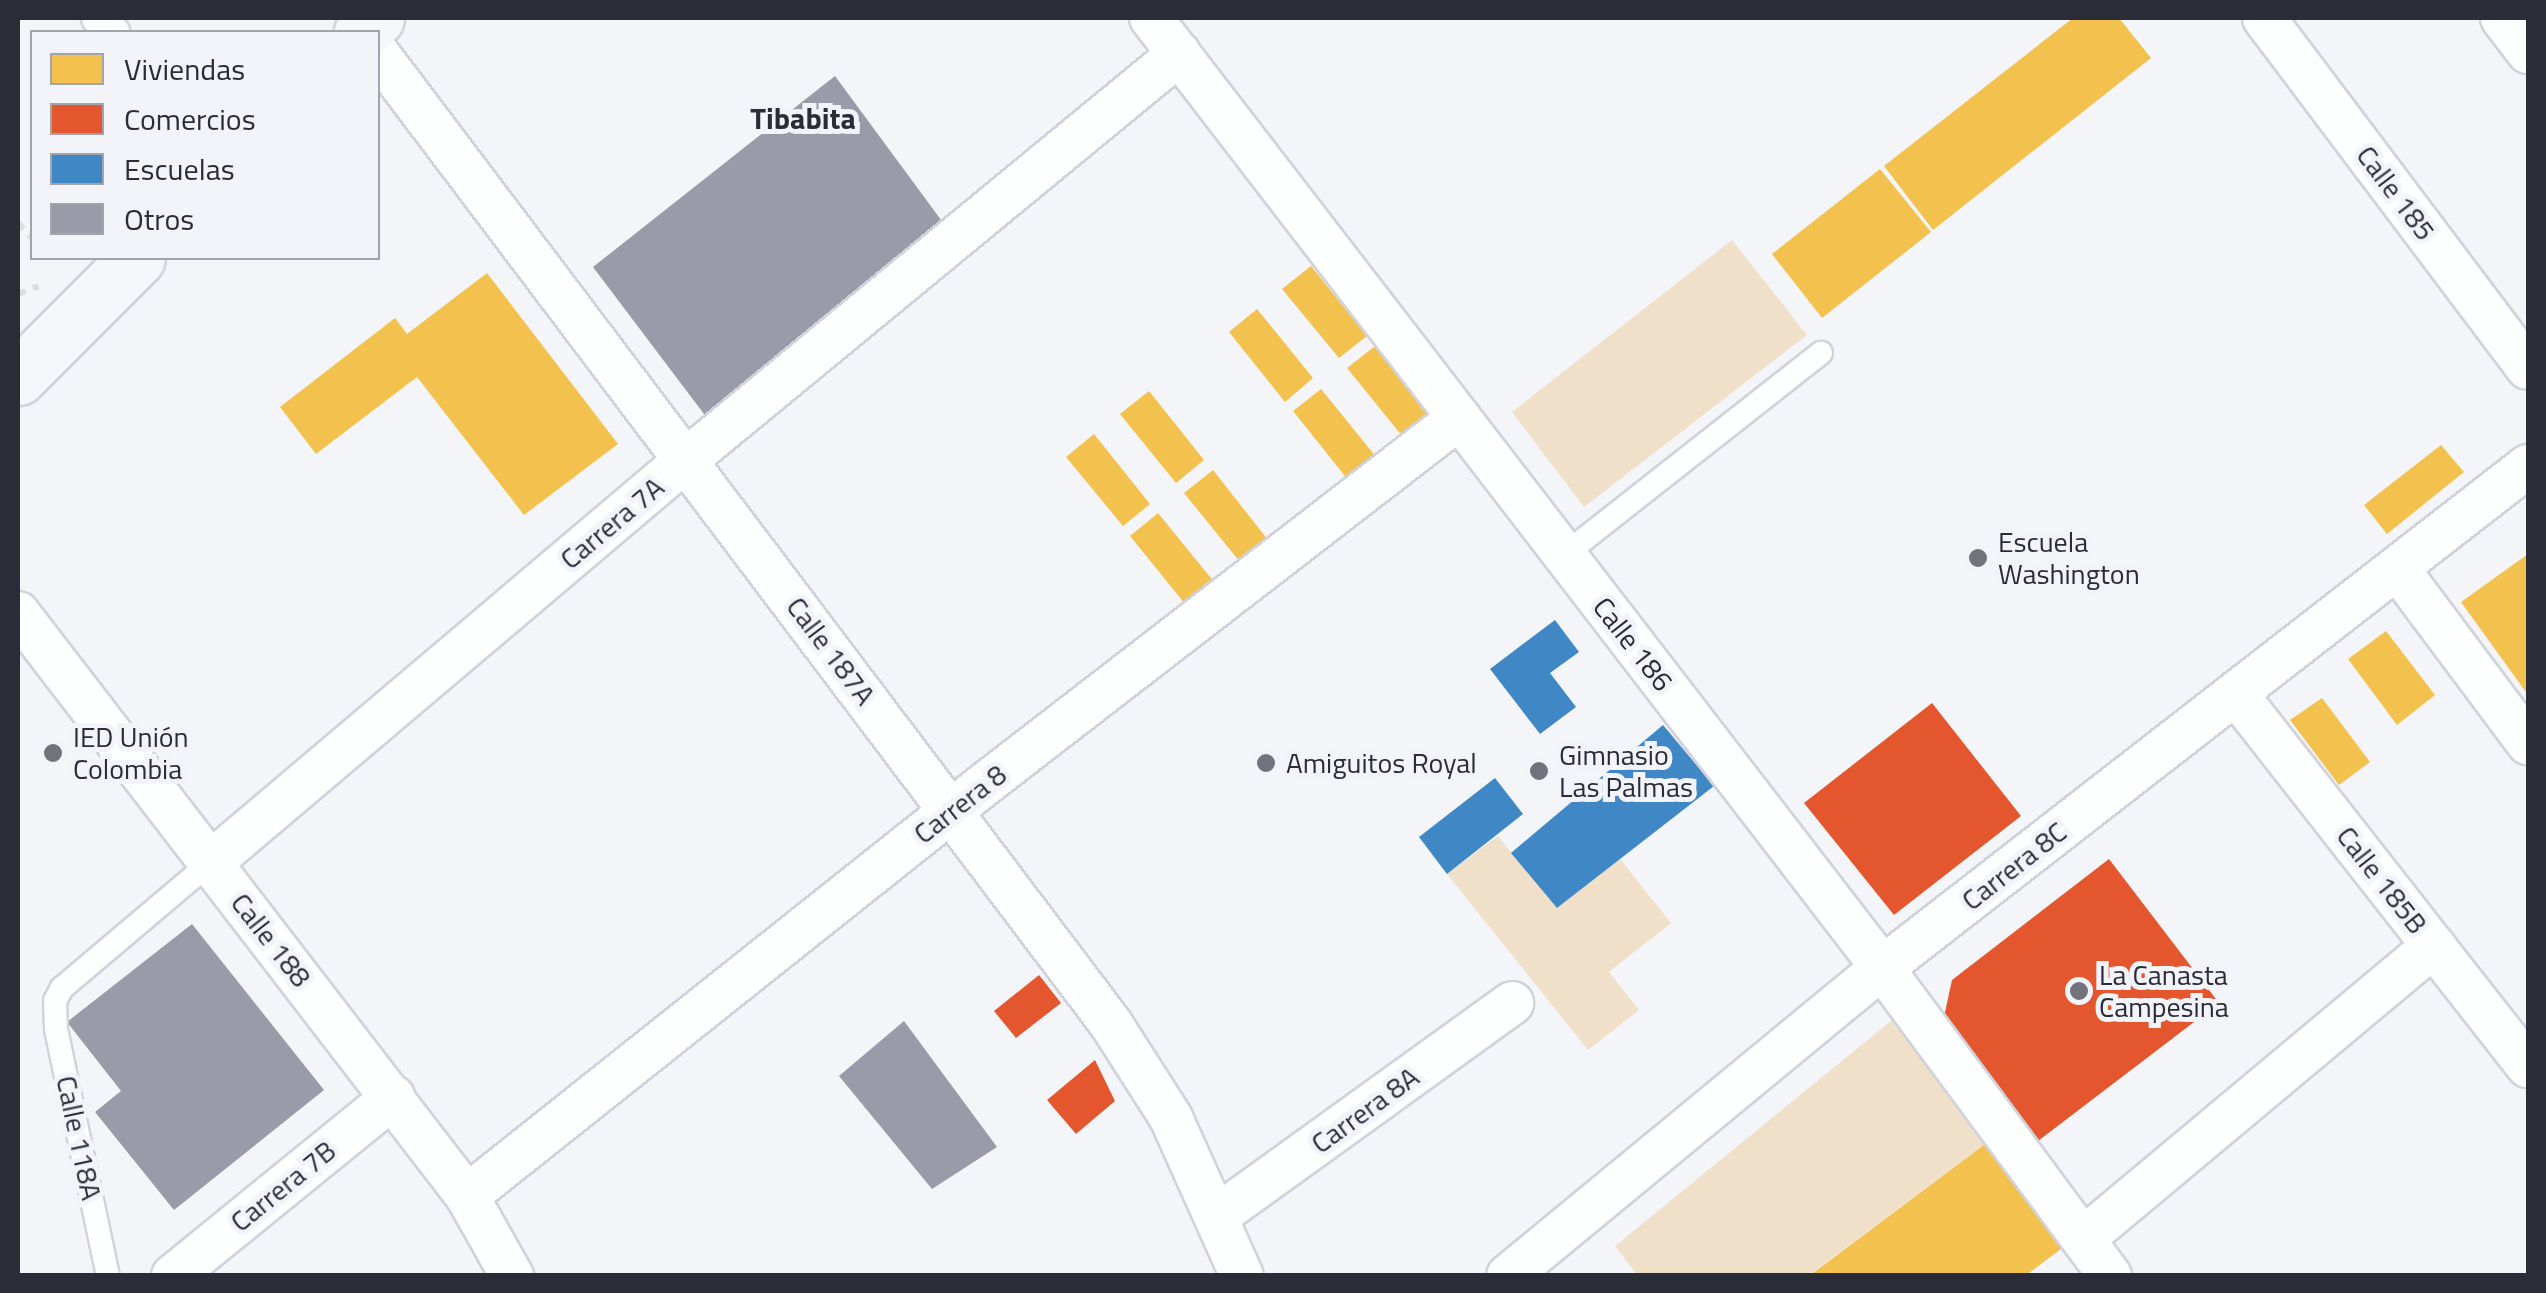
<!DOCTYPE html>
<html>
<head>
<meta charset="utf-8">
<style>
  body { margin:0 }
  #map { position:relative; width:2546px; height:1293px; overflow:hidden; background:#f4f5f8; font-family:"Titillium Web",sans-serif }
  div>[style] { position:absolute }
  .green>* { inset:0; background:#f0e0ca }
  .homes>* { inset:0; background:#f2c14e }
  .shops>* { inset:0; background:#e4572e }
  .schools>* { inset:0; background:#3f88c5 }
  .building>* { inset:0; background:#999ba8 }
  .path>* { height:6px; margin-top:-3px; transform-origin:0; background:repeating-linear-gradient(90deg,#ddddde 0 8px,transparent 0 16px) }
  .roads { filter:drop-shadow(2px 0 #d1d3dc) drop-shadow(-2px 0 #d1d3dc) drop-shadow(0 2px #d1d3dc) drop-shadow(0 -2px #d1d3dc) }
  .service>* { height:22px; margin:-11px; padding:0 11px; transform-origin:11px; border-radius:11px; background:#fdfefe }
  .pedestrian>* { height:32px; margin:-16px; padding:0 16px; transform-origin:16px; border-radius:16px; background:#fdfefe }
  .minor>* { height:42px; margin:-21px; padding:0 21px; transform-origin:21px; border-radius:21px; background:#fdfefe }
  .primary>* { height:55px; margin:-27.5px; padding:0 27.5px; transform-origin:27.5px; border-radius:27.5px; background:#f6f7fa }
  .dots>* { width:28px; height:28px; translate:-50% -50%; box-sizing:border-box; border:5px solid #f2f4fa; border-radius:50% }
  span { translate:-50% -50%; white-space:nowrap; text-align:center; line-height:1.15; -webkit-text-stroke:10px #f2f4fa; paint-order:stroke }
  .street-label { font-size:28px; color:#2a2c38 }
  .poi-label { font-size:28px; color:#2a2c38 }
  .left { translate:0 -50%; text-align:left }
  .neighbourhood-label { font-size:30px; color:#2a2c38; font-weight:700 }
  .frame { position:absolute; inset:0; border:20px solid #2a2c38; pointer-events:none }
  .legend { position:absolute; left:30px; top:30px; width:350px; height:230px; box-sizing:border-box; background:#f2f4fa; border:2px solid #a2a4ac; margin:0; padding:12px 18px; list-style:none; font-size:30px; color:#2a2c38 }
  .legend li { display:flex; align-items:center; gap:20px; height:50px }
  .legend b { width:50px; border:2px solid #a2a4ac }
</style>
</head>
<body>
<div id="map">
  <div class="green">
    <i style="clip-path:polygon(1732px 240px,1807px 335px,1584px 507px,1512px 412px)"></i>
    <i style="clip-path:polygon(1498px 836px,1557px 908px,1620px 859px,1671px 923px,1609px 972px,1639px 1010px,1588px 1050px,1447px 874px)"></i>
    <i style="clip-path:polygon(1897px 1016px,1988px 1142px,1809px 1275px,1637px 1275px,1615px 1246px)"></i>
  </div>
  <div class="homes">
    <i style="clip-path:polygon(2073px 18px,2119px 18px,2151px 58px,1933px 230px,1884px 166px)"></i>
    <i style="clip-path:polygon(1880px 169px,1931px 232px,1822px 318px,1772px 254px)"></i>
    <i style="clip-path:polygon(1311px 266px,1367px 336px,1339px 358px,1282px 289px)"></i>
    <i style="clip-path:polygon(487px 273px,618px 444px,524px 515px,417px 377px,316px 454px,280px 407px,395px 318px,407px 334px)"></i>
    <i style="clip-path:polygon(1257px 309px,1313px 378px,1285px 402px,1229px 332px)"></i>
    <i style="clip-path:polygon(1375px 346px,1431px 415px,1403px 437px,1347px 368px)"></i>
    <i style="clip-path:polygon(1321px 389px,1377px 458px,1349px 481px,1293px 411px)"></i>
    <i style="clip-path:polygon(1149px 391px,1204px 460px,1176px 483px,1120px 414px)"></i>
    <i style="clip-path:polygon(1094px 434px,1150px 504px,1123px 526px,1066px 457px)"></i>
    <i style="clip-path:polygon(2441px 445px,2464px 472px,2387px 534px,2364px 505px)"></i>
    <i style="clip-path:polygon(1213px 470px,1268px 540px,1240px 562px,1184px 493px)"></i>
    <i style="clip-path:polygon(1158px 513px,1215px 583px,1186px 605px,1130px 536px)"></i>
    <i style="clip-path:polygon(2528px 554px,2528px 695px,2461px 602px)"></i>
    <i style="clip-path:polygon(2386px 631px,2435px 695px,2397px 725px,2348px 659px)"></i>
    <i style="clip-path:polygon(2322px 698px,2370px 762px,2339px 785px,2290px 720px)"></i>
    <i style="clip-path:polygon(1988px 1142px,2065px 1246px,2025px 1276px,1809px 1276px)"></i>
  </div>
  <div class="shops">
    <i style="clip-path:polygon(1932px 703px,2021px 816px,1894px 915px,1804px 803px)"></i>
    <i style="clip-path:polygon(2109px 859px,2219px 1003px,2038px 1141px,1944px 1017px,1952px 980px)"></i>
    <i style="clip-path:polygon(1039px 975px,1061px 1003px,1016px 1038px,994px 1011px)"></i>
    <i style="clip-path:polygon(1095px 1060px,1115px 1101px,1076px 1134px,1047px 1100px)"></i>
  </div>
  <div class="schools">
    <i style="clip-path:polygon(1555px 620px,1579px 652px,1550px 673px,1576px 707px,1540px 734px,1490px 669px)"></i>
    <i style="clip-path:polygon(1663px 725px,1714px 786px,1557px 908px,1511px 853px)"></i>
    <i style="clip-path:polygon(1495px 778px,1523px 814px,1447px 874px,1419px 837px)"></i>
  </div>
  <div class="building">
    <i style="clip-path:polygon(835px 76px,947px 228px,707px 418px,593px 267px)"></i>
    <i style="clip-path:polygon(192px 924px,324px 1090px,174px 1210px,95px 1112px,121px 1091px,67px 1022px)"></i>
    <i style="clip-path:polygon(904px 1021px,997px 1147px,932px 1189px,839px 1076px)"></i>
  </div>
  <div class="path">
    <i style="left:18px;top:223px;width:21px;rotate:47deg"></i>
    <i style="left:18px;top:294px;width:22px;rotate:-21deg"></i>
  </div>
  <div class="roads">
    <div class="service">
      <i style="left:1564px;top:555px;width:327px;rotate:-38.2deg"></i>
      <i style="left:108px;top:1276px;width:252px;rotate:-101.9deg"></i>
      <i style="left:56px;top:1029px;width:28px;rotate:-92deg"></i>
      <i style="left:55px;top:1001px;width:15px;rotate:-62deg"></i>
      <i style="left:62px;top:988px;width:194px;rotate:-40.2deg"></i>
    </div>
    <div class="pedestrian">
      <i style="left:98px;top:18px;width:21px;rotate:43deg"></i>
    </div>
    <div class="minor">
      <i style="left:1151px;top:18px;width:1176px;rotate:52.39deg"></i>
      <i style="left:1869px;top:950px;width:405px;rotate:53.5deg"></i>
      <i style="left:2264px;top:18px;width:438px;rotate:53deg"></i>
      <i style="left:2502px;top:18px;width:43px;rotate:52.6deg"></i>
      <i style="left:378px;top:54px;width:1216px;rotate:52.92deg"></i>
      <i style="left:1111px;top:1024px;width:112px;rotate:57.4deg"></i>
      <i style="left:1171px;top:1118px;width:173px;rotate:65.8deg"></i>
      <i style="left:2397px;top:568px;width:219px;rotate:53.2deg"></i>
      <i style="left:18px;top:613px;width:736px;rotate:52.4deg"></i>
      <i style="left:467px;top:1196px;width:92px;rotate:60.6deg"></i>
      <i style="left:2236px;top:694px;width:473px;rotate:51.9deg"></i>
      <i style="left:210px;top:863px;width:624px;rotate:-40.25deg"></i>
      <i style="left:686px;top:460px;width:639px;rotate:-39.47deg"></i>
      <i style="left:467px;top:1196px;width:662px;rotate:-38.5deg"></i>
      <i style="left:985px;top:784px;width:599px;rotate:-37.67deg"></i>
      <i style="left:1217px;top:1216px;width:364px;rotate:-35.8deg"></i>
      <i style="left:2083px;top:1239px;width:457px;rotate:-39.9deg"></i>
      <i style="left:173px;top:1276px;width:284px;rotate:-39.1deg"></i>
      <i style="left:1508px;top:1276px;width:484px;rotate:-39.5deg"></i>
      <i style="left:1882px;top:968px;width:818px;rotate:-37.85deg"></i>
    </div>
    <div class="primary">
      <i style="left:362px;top:32px;width:20px;rotate:-45deg"></i>
      <i style="left:18px;top:377px;width:168px;rotate:-45deg"></i>
    </div>
  </div>
  <div class="dots">
    <i style="left:1978px;top:558px;background:#71727b"></i>
    <i style="left:53px;top:753px;background:#71727b"></i>
    <i style="left:1266px;top:763px;background:#71727b"></i>
    <i style="left:1539px;top:771px;background:#71727b"></i>
    <i style="left:2079px;top:991px;background:#71727b"></i>
  </div>
  <div class="street-label">
    <span style="left:2396px;top:193px;rotate:53deg">Calle 185</span>
    <span style="left:612px;top:523px;rotate:-40deg">Carrera 7A</span>
    <span style="left:1633px;top:644px;rotate:52deg">Calle 186</span>
    <span style="left:831px;top:651px;rotate:53deg">Calle 187A</span>
    <span style="left:960px;top:804px;rotate:-38deg">Carrera 8</span>
    <span style="left:2014px;top:866px;rotate:-38deg">Carrera 8C</span>
    <span style="left:2382px;top:880px;rotate:52deg">Calle 185B</span>
    <span style="left:271px;top:940px;rotate:52deg">Calle 188</span>
    <span style="left:1365px;top:1110px;rotate:-36deg">Carrera 8A</span>
    <span style="left:79px;top:1138px;rotate:78deg">Calle 118A</span>
    <span style="left:283px;top:1186px;rotate:-39deg">Carrera 7B</span>
  </div>
  <div class="poi-label">
    <span class="left" style="left:1998px;top:558px">Escuela<br>Washington</span>
    <span class="left" style="left:73px;top:753px">IED Unión<br>Colombia</span>
    <span class="left" style="left:1559px;top:771px">Gimnasio<br>Las Palmas</span>
    <span class="left" style="left:1286px;top:763px">Amiguitos Royal</span>
    <span class="left" style="left:2099px;top:991px">La Canasta<br>Campesina</span>
  </div>
  <div class="neighbourhood-label">
    <span style="left:803px;top:118px">Tibabita</span>
  </div>
  <div class="frame"></div>
  <ul class="legend">
  <li><b style="height:28px;background:#f2c14e"></b>Viviendas</li>
  <li><b style="height:28px;background:#e4572e"></b>Comercios</li>
  <li><b style="height:28px;background:#3f88c5"></b>Escuelas</li>
  <li><b style="height:28px;background:#999ba8"></b>Otros</li>
  </ul>
</div>
</body>
</html>
